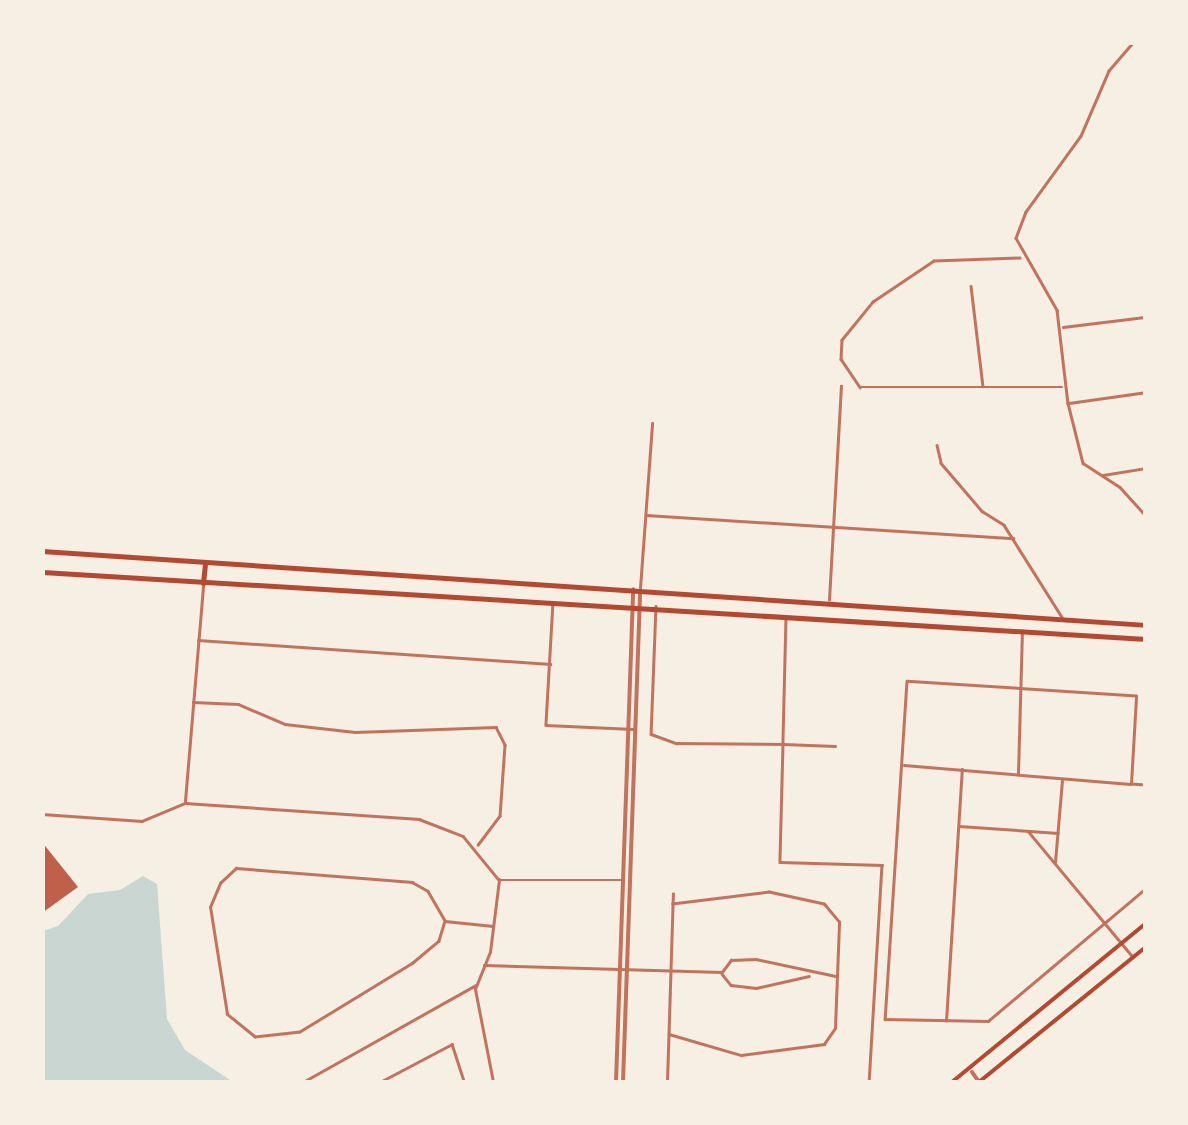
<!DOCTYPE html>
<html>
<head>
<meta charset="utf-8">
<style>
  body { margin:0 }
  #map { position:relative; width:1188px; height:1125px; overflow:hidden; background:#f6efe4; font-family:"Archivo Narrow",sans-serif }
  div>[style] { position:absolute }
  .water>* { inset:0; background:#c9d6d2 }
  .building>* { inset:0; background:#bf614a }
  .minor>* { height:2.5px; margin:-1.25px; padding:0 1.25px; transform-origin:1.25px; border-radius:1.25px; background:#c5725c }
  .tertiary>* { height:4px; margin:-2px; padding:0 2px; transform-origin:2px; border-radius:2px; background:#c5725c }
  .secondary>* { height:4px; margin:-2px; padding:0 2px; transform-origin:2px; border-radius:2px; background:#b5482f }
  .primary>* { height:5px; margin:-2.5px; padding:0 2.5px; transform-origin:2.5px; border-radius:2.5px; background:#b5482f }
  span { translate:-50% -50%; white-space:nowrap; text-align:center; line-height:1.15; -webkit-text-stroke:10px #f6efe4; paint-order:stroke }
  .frame { position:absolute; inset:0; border:45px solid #f6efe4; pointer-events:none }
</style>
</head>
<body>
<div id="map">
  <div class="water">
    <i style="clip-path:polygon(143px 876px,157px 884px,167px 1019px,185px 1050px,233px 1082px,43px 1082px,43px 931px,58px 926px,88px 894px,120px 890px)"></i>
  </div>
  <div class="building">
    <i style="clip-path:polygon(42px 842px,78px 887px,42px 913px)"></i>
  </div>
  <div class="minor">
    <i style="left:1134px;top:42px;width:38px;rotate:131deg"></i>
    <i style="left:1109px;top:71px;width:71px;rotate:113.3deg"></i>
    <i style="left:1081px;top:136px;width:94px;rotate:125.9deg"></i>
    <i style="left:1026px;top:212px;width:28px;rotate:111deg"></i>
    <i style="left:1016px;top:238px;width:83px;rotate:60.3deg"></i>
    <i style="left:1057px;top:310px;width:94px;rotate:83.3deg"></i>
    <i style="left:1068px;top:403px;width:62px;rotate:76deg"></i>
    <i style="left:1083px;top:463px;width:44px;rotate:33deg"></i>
    <i style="left:1120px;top:487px;width:39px;rotate:48deg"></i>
    <i style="left:1020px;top:258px;width:86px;rotate:178deg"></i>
    <i style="left:934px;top:261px;width:73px;rotate:146.1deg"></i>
    <i style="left:873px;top:302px;width:49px;rotate:129.2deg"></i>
    <i style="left:842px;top:340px;width:19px;rotate:93deg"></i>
    <i style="left:841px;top:359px;width:34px;rotate:56deg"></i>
    <i style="left:860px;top:387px;width:202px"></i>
    <i style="left:971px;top:286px;width:101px;rotate:83.2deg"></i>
    <i style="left:1063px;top:327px;width:84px;rotate:-6.9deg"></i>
    <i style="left:1069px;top:403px;width:78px;rotate:-8.1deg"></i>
    <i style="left:937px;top:445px;width:18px;rotate:77deg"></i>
    <i style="left:941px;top:463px;width:63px;rotate:49.5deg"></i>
    <i style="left:982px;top:511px;width:26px;rotate:32deg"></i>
    <i style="left:1004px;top:525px;width:109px;rotate:57.8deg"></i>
    <i style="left:1103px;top:475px;width:44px;rotate:-9.2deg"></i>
    <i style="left:646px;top:515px;width:368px;rotate:3.6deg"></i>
    <i style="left:640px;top:588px;width:165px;rotate:-85.8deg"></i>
    <i style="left:829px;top:600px;width:214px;rotate:-86.8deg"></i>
    <i style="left:553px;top:602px;width:123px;rotate:93.3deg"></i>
    <i style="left:546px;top:725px;width:87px;rotate:2.6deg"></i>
    <i style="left:656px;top:606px;width:128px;rotate:92.2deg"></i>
    <i style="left:651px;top:734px;width:27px;rotate:20deg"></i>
    <i style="left:676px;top:743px;width:107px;rotate:0.5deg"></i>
    <i style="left:783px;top:744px;width:118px;rotate:91.5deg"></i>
    <i style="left:780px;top:862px;width:102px;rotate:1.7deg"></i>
    <i style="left:882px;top:865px;width:217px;rotate:93.4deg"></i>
    <i style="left:786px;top:617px;width:127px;rotate:91.4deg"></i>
    <i style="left:783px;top:744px;width:52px;rotate:2.2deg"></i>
    <i style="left:198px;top:640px;width:353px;rotate:3.9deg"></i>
    <i style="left:193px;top:702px;width:45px;rotate:2.5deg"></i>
    <i style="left:238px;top:704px;width:51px;rotate:23.1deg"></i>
    <i style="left:285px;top:724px;width:70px;rotate:6.5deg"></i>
    <i style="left:355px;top:732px;width:141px;rotate:-2deg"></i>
    <i style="left:496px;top:727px;width:20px;rotate:63deg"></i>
    <i style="left:505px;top:745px;width:71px;rotate:94deg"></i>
    <i style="left:500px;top:816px;width:36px;rotate:127deg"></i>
    <i style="left:904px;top:765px;width:227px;rotate:4.8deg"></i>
    <i style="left:1018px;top:773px;width:142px;rotate:-88.4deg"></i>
    <i style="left:1146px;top:785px;width:15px;rotate:-176deg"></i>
    <i style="left:1131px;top:784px;width:88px;rotate:-86.7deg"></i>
    <i style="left:1136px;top:696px;width:229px;rotate:-176.3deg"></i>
    <i style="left:907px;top:681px;width:339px;rotate:93.7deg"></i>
    <i style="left:885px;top:1019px;width:103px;rotate:1.1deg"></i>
    <i style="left:988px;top:1021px;width:207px;rotate:-40.1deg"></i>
    <i style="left:185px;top:801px;width:217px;rotate:-85.2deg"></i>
    <i style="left:42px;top:814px;width:100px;rotate:4deg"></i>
    <i style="left:142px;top:821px;width:47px;rotate:-22.7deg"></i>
    <i style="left:185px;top:803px;width:235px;rotate:3.9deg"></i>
    <i style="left:419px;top:819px;width:47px;rotate:21.1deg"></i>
    <i style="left:463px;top:836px;width:57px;rotate:50.7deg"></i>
    <i style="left:499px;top:880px;width:123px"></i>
    <i style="left:959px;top:826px;width:99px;rotate:4deg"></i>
    <i style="left:1028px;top:831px;width:164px;rotate:50.2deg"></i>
    <i style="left:1055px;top:862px;width:81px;rotate:-85.1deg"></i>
    <i style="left:445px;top:921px;width:21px;rotate:107deg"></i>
    <i style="left:439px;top:941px;width:34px;rotate:140deg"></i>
    <i style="left:413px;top:963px;width:132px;rotate:148.6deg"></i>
    <i style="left:300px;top:1032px;width:45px;rotate:173.7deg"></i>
    <i style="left:255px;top:1037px;width:36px;rotate:-141deg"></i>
    <i style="left:227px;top:1014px;width:108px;rotate:-99deg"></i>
    <i style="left:210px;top:907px;width:26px;rotate:-67deg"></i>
    <i style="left:220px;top:883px;width:22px;rotate:-43deg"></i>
    <i style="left:236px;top:868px;width:177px;rotate:4.5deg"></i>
    <i style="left:412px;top:882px;width:18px;rotate:29deg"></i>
    <i style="left:428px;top:891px;width:34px;rotate:60deg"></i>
    <i style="left:445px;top:921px;width:48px;rotate:5.9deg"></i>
    <i style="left:484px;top:965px;width:238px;rotate:1.7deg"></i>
    <i style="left:722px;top:972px;width:15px;rotate:-53deg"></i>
    <i style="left:731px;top:960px;width:25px;rotate:-2deg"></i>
    <i style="left:756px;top:959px;width:81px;rotate:12.1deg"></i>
    <i style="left:722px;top:974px;width:14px;rotate:51deg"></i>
    <i style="left:731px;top:985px;width:25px;rotate:7deg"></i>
    <i style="left:756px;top:988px;width:54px;rotate:-12.8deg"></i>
    <i style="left:946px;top:1021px;width:252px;rotate:-86.4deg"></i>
    <i style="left:669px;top:1034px;width:75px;rotate:16.3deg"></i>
    <i style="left:741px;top:1055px;width:84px;rotate:-7.5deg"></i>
    <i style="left:824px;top:1044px;width:19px;rotate:-55deg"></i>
    <i style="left:835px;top:1028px;width:106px;rotate:-87.8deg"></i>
    <i style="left:839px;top:922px;width:23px;rotate:-130deg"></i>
    <i style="left:824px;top:904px;width:56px;rotate:-167.7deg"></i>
    <i style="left:769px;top:892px;width:97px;rotate:172.9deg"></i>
    <i style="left:303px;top:1082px;width:198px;rotate:-29.3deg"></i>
    <i style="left:380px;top:1082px;width:81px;rotate:-27.8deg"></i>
    <i style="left:452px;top:1044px;width:40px;rotate:72deg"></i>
    <i style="left:493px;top:1082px;width:95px;rotate:-101deg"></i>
    <i style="left:475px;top:989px;width:40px;rotate:-68deg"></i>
    <i style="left:490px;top:952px;width:73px;rotate:-82.9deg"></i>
    <i style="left:667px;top:1082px;width:188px;rotate:-88.2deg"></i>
  </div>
  <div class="tertiary">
    <i style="left:972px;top:1072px;width:12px;rotate:55deg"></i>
    <i style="left:616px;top:1082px;width:493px;rotate:-88deg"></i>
    <i style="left:623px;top:1082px;width:489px;rotate:-88deg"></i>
  </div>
  <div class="secondary">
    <i style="left:952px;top:1082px;width:251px;rotate:-39.3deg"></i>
    <i style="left:979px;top:1082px;width:215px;rotate:-39deg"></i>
  </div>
  <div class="primary">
    <i style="left:42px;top:551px;width:1106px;rotate:3.83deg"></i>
    <i style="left:42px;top:572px;width:1106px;rotate:3.47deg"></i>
    <i style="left:203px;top:583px;width:19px;rotate:-84deg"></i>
  </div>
  <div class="frame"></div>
</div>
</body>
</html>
